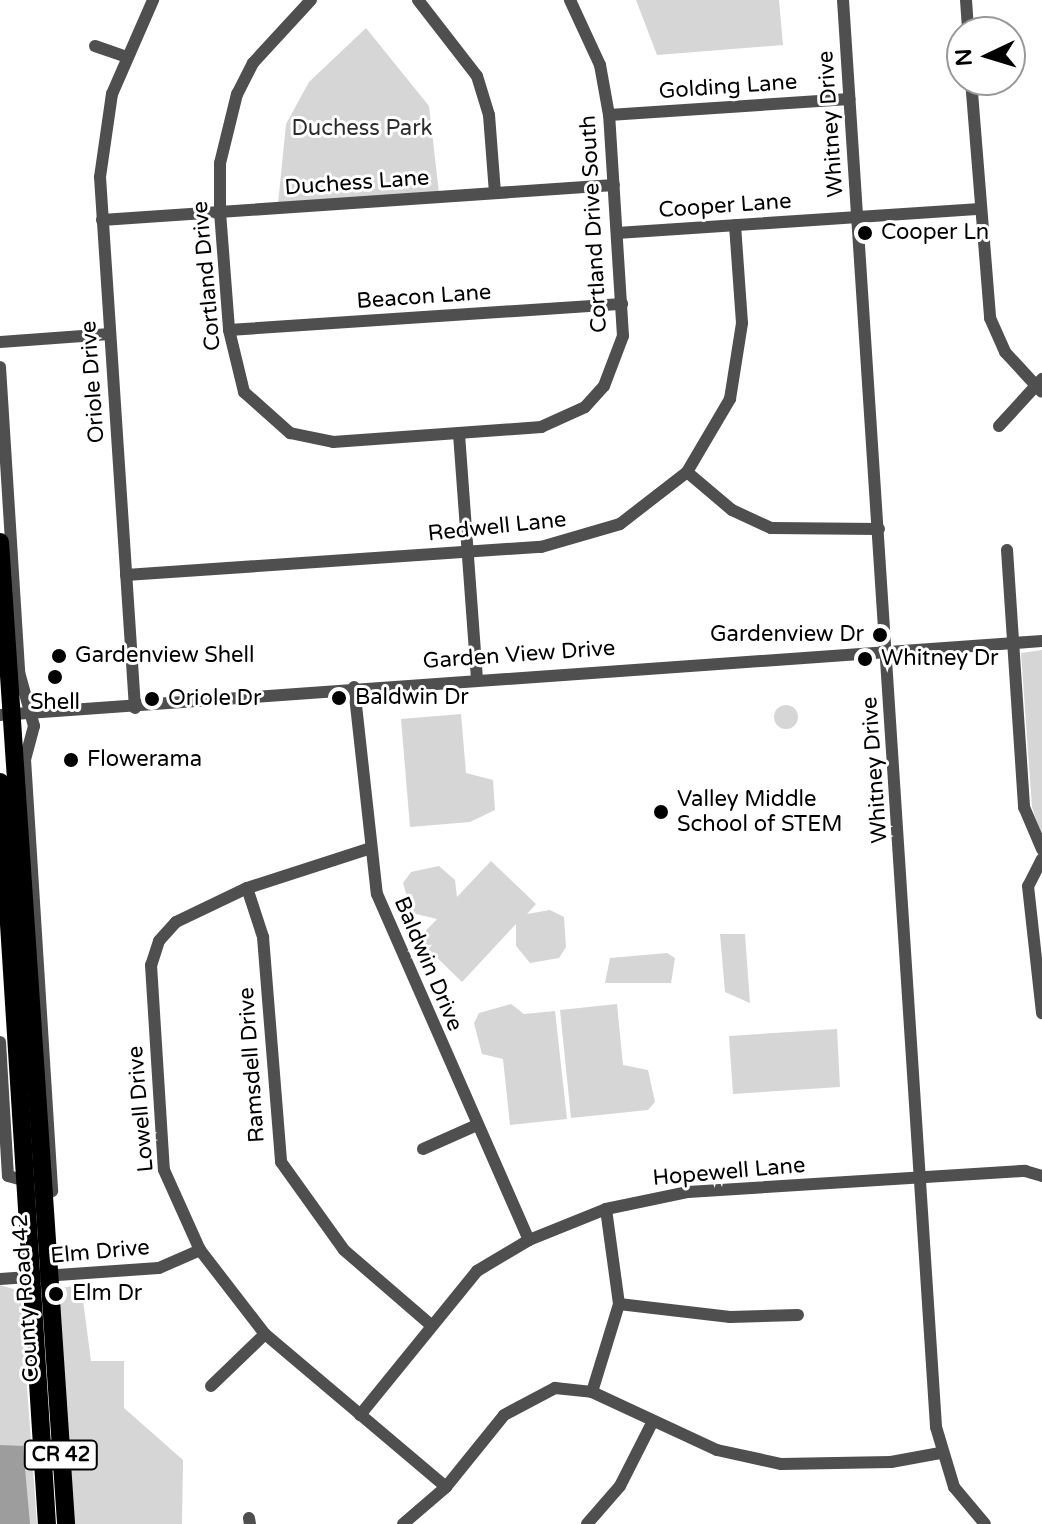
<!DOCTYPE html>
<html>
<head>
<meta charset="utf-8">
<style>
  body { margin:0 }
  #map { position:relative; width:1042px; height:1524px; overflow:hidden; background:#fff; font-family:"Varela Round",sans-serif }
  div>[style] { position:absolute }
  .green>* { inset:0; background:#d6d6d6 }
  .round { border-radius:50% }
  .water>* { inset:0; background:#9d9d9d }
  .minor>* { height:12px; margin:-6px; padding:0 6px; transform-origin:6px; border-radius:6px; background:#4f4f4f }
  .highway>* { height:18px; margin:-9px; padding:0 9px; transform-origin:9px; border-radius:9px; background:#000 }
  .dots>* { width:22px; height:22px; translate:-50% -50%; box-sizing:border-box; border:4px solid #fff; border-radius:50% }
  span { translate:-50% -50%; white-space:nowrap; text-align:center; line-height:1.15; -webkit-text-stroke:6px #fff; paint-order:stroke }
  .shield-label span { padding:2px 6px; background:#fff; border:2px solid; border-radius:6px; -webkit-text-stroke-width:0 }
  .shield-label { font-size:20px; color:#000; font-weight:700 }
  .street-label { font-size:22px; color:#000 }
  .park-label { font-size:22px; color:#2d2d2d }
  .poi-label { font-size:22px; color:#000 }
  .left { translate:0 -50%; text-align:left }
  .right { translate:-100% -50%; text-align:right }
  .north { position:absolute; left:946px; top:16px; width:80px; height:80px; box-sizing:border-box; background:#fff; border:2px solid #999; border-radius:50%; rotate:266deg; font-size:22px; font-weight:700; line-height:32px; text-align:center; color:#000 }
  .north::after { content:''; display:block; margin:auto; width:28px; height:36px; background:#000; clip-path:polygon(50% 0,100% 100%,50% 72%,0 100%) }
</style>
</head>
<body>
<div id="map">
  <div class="green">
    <i style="clip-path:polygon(636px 0,779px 0,783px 45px,657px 55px)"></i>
    <i style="clip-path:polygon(366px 28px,429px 106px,439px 193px,278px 204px,286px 124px,309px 82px)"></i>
    <i style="clip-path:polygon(1042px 650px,1042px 837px,1032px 807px,1021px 653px)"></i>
    <i class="round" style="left:774px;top:705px;width:24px;height:24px"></i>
    <i style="clip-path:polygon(461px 714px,466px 773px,493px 780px,495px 810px,470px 822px,410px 827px,401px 719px)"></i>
    <i style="clip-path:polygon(491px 861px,536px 904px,527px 914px,550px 910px,564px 917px,566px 947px,559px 958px,530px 963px,516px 946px,516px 924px,462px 982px,418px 939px,437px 919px,412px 913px,403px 883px,411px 872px,439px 866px,455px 880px,457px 897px)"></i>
    <i style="clip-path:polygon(720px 934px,745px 934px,750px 1003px,725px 992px)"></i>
    <i style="clip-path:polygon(667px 953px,675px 958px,671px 983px,605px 983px,610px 958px)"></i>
    <i style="clip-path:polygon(511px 1004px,524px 1014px,555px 1011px,567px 1119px,510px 1125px,503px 1059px,482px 1054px,474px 1023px,479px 1013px)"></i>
    <i style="clip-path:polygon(617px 1004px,623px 1065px,648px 1070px,655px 1102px,648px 1110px,571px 1118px,560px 1010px)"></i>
    <i style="clip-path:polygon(837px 1029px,840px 1087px,733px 1094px,729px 1036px)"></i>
    <i style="clip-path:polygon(0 1285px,20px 1291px,37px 1524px,0 1524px)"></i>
    <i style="clip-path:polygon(81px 1285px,91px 1361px,124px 1361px,124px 1408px,183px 1460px,182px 1524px,74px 1524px,53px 1289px)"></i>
  </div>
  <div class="water">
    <i style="clip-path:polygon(0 1445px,23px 1446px,30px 1524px,0 1524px)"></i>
  </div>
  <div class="minor">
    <i style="left:311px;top:0;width:86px;rotate:132.6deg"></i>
    <i style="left:253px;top:63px;width:35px;rotate:117deg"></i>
    <i style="left:237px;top:94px;width:71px;rotate:103.8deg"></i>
    <i style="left:220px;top:163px;width:49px;rotate:90deg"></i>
    <i style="left:220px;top:212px;width:118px;rotate:85.6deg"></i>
    <i style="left:229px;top:330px;width:64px;rotate:76.4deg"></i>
    <i style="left:244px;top:392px;width:62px;rotate:41.7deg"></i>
    <i style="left:290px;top:433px;width:44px;rotate:11.8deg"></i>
    <i style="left:333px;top:442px;width:209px;rotate:-4.1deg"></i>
    <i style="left:541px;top:427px;width:48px;rotate:-24.4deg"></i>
    <i style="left:585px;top:407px;width:28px;rotate:-48deg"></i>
    <i style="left:604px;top:386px;width:53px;rotate:-69.2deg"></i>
    <i style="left:623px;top:336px;width:221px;rotate:-93.6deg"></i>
    <i style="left:609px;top:115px;width:51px;rotate:-100.2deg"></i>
    <i style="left:600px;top:65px;width:72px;rotate:-114.8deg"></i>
    <i style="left:418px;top:0;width:96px;rotate:52.2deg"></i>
    <i style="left:477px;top:76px;width:41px;rotate:72.9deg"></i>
    <i style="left:489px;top:115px;width:78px;rotate:85.6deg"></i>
    <i style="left:843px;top:0;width:1430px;rotate:86.27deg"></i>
    <i style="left:936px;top:1427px;width:63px;rotate:73.3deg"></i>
    <i style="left:954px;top:1487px;width:48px;rotate:50deg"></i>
    <i style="left:966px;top:0;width:32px;rotate:86deg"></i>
    <i style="left:95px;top:46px;width:31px;rotate:19deg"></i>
    <i style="left:971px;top:80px;width:239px;rotate:85.4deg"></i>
    <i style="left:990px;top:318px;width:37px;rotate:66deg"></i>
    <i style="left:1005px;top:352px;width:54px;rotate:47.2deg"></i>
    <i style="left:609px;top:115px;width:241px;rotate:-3.8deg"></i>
    <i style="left:102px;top:220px;width:513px;rotate:-3.91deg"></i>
    <i style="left:617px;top:233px;width:364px;rotate:-3.8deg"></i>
    <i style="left:229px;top:330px;width:394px;rotate:-3.8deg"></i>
    <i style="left:0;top:342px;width:110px;rotate:-4.2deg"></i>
    <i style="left:0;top:367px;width:306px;rotate:86.4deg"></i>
    <i style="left:19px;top:672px;width:56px;rotate:74.5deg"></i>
    <i style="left:34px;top:726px;width:34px;rotate:105deg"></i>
    <i style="left:25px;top:759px;width:433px;rotate:86.4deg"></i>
    <i style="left:999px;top:426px;width:64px;rotate:-47.5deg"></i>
    <i style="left:459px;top:434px;width:245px;rotate:85.8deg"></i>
    <i style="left:687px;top:472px;width:59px;rotate:40.2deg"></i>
    <i style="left:732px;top:510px;width:43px;rotate:24.8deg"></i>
    <i style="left:771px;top:528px;width:108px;rotate:0.5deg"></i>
    <i style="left:1007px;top:550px;width:258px;rotate:86.2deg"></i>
    <i style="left:1024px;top:807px;width:46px;rotate:66.8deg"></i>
    <i style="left:126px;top:575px;width:416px;rotate:-3.9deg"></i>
    <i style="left:541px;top:547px;width:82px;rotate:-16.2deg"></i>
    <i style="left:620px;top:524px;width:85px;rotate:-37.8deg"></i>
    <i style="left:687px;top:472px;width:85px;rotate:-59.5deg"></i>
    <i style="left:730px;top:399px;width:77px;rotate:-81deg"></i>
    <i style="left:742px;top:323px;width:98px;rotate:-94.1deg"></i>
    <i style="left:354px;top:687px;width:208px;rotate:83.7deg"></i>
    <i style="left:377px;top:894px;width:378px;rotate:66.3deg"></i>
    <i style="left:135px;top:708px;width:532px;rotate:-93.77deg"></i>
    <i style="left:100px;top:177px;width:84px;rotate:-81.8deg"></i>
    <i style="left:112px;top:94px;width:103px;rotate:-66.4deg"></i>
    <i style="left:0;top:715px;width:1045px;rotate:-4.06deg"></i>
    <i style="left:368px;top:849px;width:127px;rotate:162.1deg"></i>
    <i style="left:247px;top:888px;width:79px;rotate:154.4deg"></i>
    <i style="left:176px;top:922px;width:25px;rotate:132deg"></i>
    <i style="left:159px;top:941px;width:25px;rotate:108deg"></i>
    <i style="left:151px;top:965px;width:205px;rotate:86.4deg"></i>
    <i style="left:164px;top:1170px;width:88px;rotate:65.8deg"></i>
    <i style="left:200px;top:1250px;width:106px;rotate:52.3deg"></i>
    <i style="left:265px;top:1334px;width:237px;rotate:40.2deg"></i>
    <i style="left:1042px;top:859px;width:30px;rotate:117deg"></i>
    <i style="left:1028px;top:886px;width:128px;rotate:83.7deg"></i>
    <i style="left:247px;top:888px;width:52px;rotate:71.9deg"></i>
    <i style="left:263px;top:937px;width:226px;rotate:85.4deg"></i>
    <i style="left:281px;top:1162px;width:108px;rotate:54.4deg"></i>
    <i style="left:344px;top:1250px;width:115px;rotate:40.8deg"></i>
    <i style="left:0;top:1042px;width:134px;rotate:86.6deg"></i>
    <i style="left:8px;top:1176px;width:16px;rotate:15deg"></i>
    <i style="left:423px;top:1149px;width:59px;rotate:-24deg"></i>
    <i style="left:0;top:1279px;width:159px;rotate:-4deg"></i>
    <i style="left:159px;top:1268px;width:45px;rotate:-23.7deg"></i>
    <i style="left:619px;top:1304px;width:112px;rotate:6.7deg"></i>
    <i style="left:730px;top:1317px;width:68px;rotate:-1.7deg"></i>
    <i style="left:211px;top:1386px;width:75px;rotate:-43.9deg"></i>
    <i style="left:592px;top:1392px;width:92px;rotate:-72.9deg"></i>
    <i style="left:619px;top:1304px;width:96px;rotate:-97.8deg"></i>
    <i style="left:360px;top:1415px;width:186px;rotate:-50.9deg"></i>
    <i style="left:477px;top:1271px;width:61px;rotate:-30.8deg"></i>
    <i style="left:529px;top:1240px;width:83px;rotate:-21.9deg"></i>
    <i style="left:606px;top:1209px;width:84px;rotate:-11.7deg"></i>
    <i style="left:688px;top:1192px;width:338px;rotate:-3.6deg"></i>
    <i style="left:1025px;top:1171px;width:18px;rotate:16deg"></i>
    <i style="left:249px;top:1518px;width:6px;rotate:81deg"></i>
    <i style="left:403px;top:1524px;width:57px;rotate:-40.7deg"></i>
    <i style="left:446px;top:1487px;width:92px;rotate:-51.1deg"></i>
    <i style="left:504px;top:1415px;width:58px;rotate:-27.9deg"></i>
    <i style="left:555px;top:1388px;width:37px;rotate:6deg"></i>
    <i style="left:592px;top:1392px;width:138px;rotate:24.9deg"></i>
    <i style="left:717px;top:1450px;width:66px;rotate:12.3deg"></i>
    <i style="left:781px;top:1464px;width:110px;rotate:-1deg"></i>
    <i style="left:891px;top:1462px;width:50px;rotate:-10.4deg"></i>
    <i style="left:587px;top:1524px;width:50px;rotate:-49deg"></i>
    <i style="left:620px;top:1486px;width:73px;rotate:-63.1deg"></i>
  </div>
  <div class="highway">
    <i style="left:0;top:542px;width:984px;rotate:86.15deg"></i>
    <i style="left:0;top:782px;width:743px;rotate:86.38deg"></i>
  </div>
  <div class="dots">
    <i style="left:865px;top:233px;background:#000"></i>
    <i style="left:880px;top:635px;background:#000"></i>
    <i style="left:59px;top:656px;background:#000"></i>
    <i style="left:865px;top:659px;background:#000"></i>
    <i style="left:55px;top:677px;background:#000"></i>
    <i style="left:339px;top:698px;background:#000"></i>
    <i style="left:152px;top:699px;background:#000"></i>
    <i style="left:71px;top:760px;background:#000"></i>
    <i style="left:661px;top:812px;background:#000"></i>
    <i style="left:56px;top:1294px;background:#000"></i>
  </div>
  <div class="shield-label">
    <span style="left:61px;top:1455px">CR 42</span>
  </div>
  <div class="street-label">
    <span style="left:728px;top:87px;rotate:-4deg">Golding Lane</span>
    <span style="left:831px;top:124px;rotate:-94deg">Whitney Drive</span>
    <span style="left:357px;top:183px;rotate:-4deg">Duchess Lane</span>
    <span style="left:725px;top:206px;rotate:-4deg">Cooper Lane</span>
    <span style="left:594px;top:224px;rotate:-93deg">Cortland Drive South</span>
    <span style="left:207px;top:276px;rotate:-95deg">Cortland Drive</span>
    <span style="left:424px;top:297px;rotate:-4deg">Beacon Lane</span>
    <span style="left:93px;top:382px;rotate:-94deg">Oriole Drive</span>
    <span style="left:497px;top:527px;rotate:-6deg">Redwell Lane</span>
    <span style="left:519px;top:655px;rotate:-4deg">Garden View Drive</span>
    <span style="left:875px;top:770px;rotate:-94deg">Whitney Drive</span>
    <span style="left:428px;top:964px;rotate:67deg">Baldwin Drive</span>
    <span style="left:252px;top:1065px;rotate:-94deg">Ramsdell Drive</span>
    <span style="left:141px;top:1109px;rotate:-95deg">Lowell Drive</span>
    <span style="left:729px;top:1172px;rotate:-5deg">Hopewell Lane</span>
    <span style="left:100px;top:1252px;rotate:-5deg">Elm Drive</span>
    <span style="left:26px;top:1298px;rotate:-94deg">County Road 42</span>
  </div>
  <div class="park-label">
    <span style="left:362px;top:129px">Duchess Park</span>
  </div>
  <div class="poi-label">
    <span class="left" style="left:881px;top:233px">Cooper Ln</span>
    <span class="right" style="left:864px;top:635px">Gardenview Dr</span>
    <span class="left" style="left:75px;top:656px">Gardenview Shell</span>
    <span class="left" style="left:881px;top:659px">Whitney Dr</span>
    <span class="left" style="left:355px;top:698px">Baldwin Dr</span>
    <span class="left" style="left:168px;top:699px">Oriole Dr</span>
    <span style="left:55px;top:703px">Shell</span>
    <span class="left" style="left:87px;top:760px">Flowerama</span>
    <span class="left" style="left:677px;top:812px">Valley Middle<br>School of STEM</span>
    <span class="left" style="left:72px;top:1294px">Elm Dr</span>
  </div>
  <div class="north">N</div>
</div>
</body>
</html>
